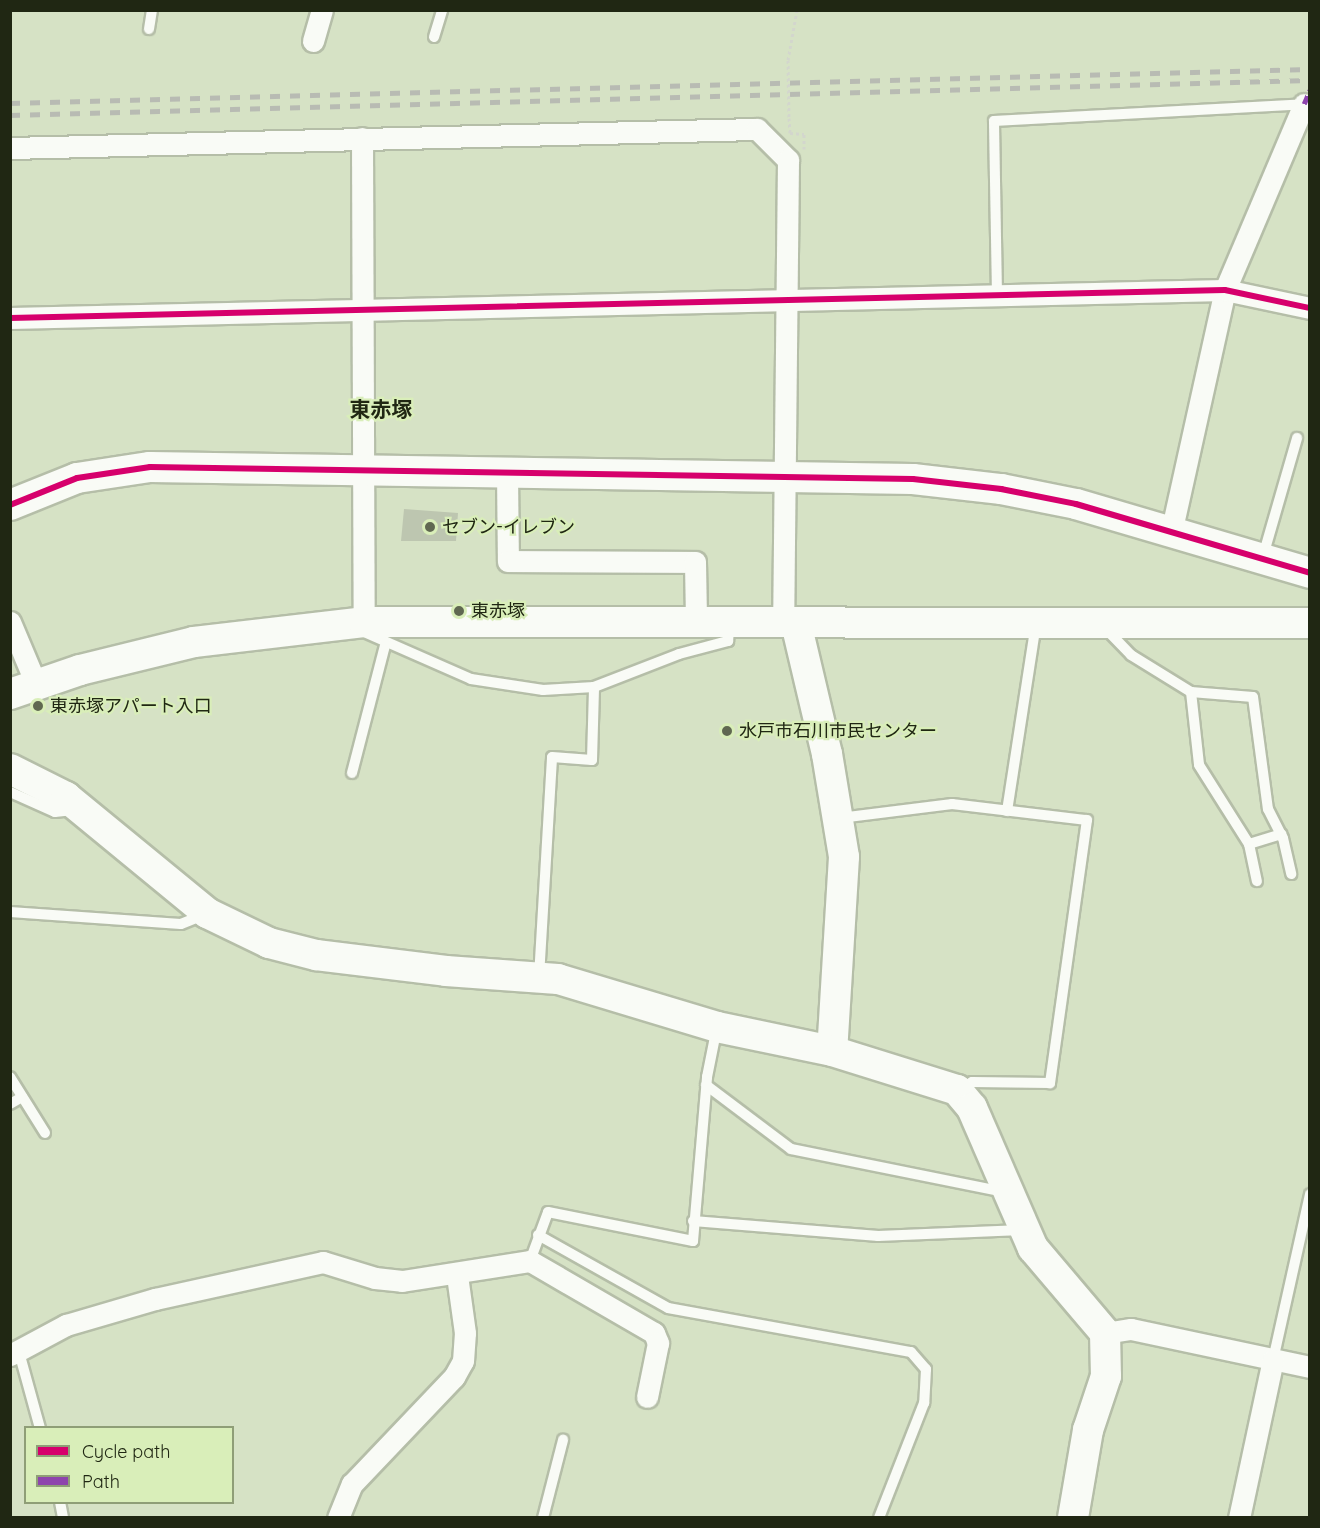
<!DOCTYPE html>
<html>
<head>
<meta charset="utf-8">
<style>
  body { margin:0 }
  #map { position:relative; width:1320px; height:1528px; overflow:hidden; background:#d6e2c5; font-family:Quicksand,"Noto Sans JP",sans-serif }
  div>[style] { position:absolute }
  .building>* { inset:0; background:#bdc6b0 }
  .path>* { height:3px; margin-top:-1.5px; transform-origin:0; background:repeating-linear-gradient(90deg,#d3d6cd 0 3px,transparent 0 6px) }
  .roads { filter:drop-shadow(2px 0 #b5bea8) drop-shadow(-2px 0 #b5bea8) drop-shadow(0 2px #b5bea8) drop-shadow(0 -2px #b5bea8) }
  .lane>* { height:10px; margin:-5px; padding:0 5px; transform-origin:5px; border-radius:5px; background:#f9fbf6 }
  .street>* { height:21px; margin:-10.5px; padding:0 10.5px; transform-origin:10.5px; border-radius:10.5px; background:#f9fbf6 }
  .secondary>* { height:30px; margin:-15px; padding:0 15px; transform-origin:15px; border-radius:15px; background:#f9fbf6 }
  .rail>* { height:4.5px; margin-top:-2.25px; transform-origin:0; background:repeating-linear-gradient(90deg,#b8bbb3 0 10px,transparent 0 20px) }
  .path-bridge>* { height:3px; margin-top:-1.5px; transform-origin:0; background:repeating-linear-gradient(90deg,#d3d6cd 0 3px,transparent 0 6px) }
  .quiet>* { height:4.5px; margin-top:-2.25px; transform-origin:0; background:repeating-linear-gradient(90deg,#8e44ad 0 9px,transparent 0 13.5px) }
  .cycleway>* { height:6px; margin:-3px; padding:0 3px; transform-origin:3px; border-radius:3px; background:#d6006c }
  .dots>* { width:16px; height:16px; translate:-50% -50%; box-sizing:border-box; border:3px solid #d9eeb9; border-radius:50% }
  span { translate:-50% -50%; white-space:nowrap; text-align:center; line-height:1.15; -webkit-text-stroke:4.5px #d9eeb9; paint-order:stroke }
  .poi-label { font-size:18px; color:#202713 }
  .left { translate:0 -50%; text-align:left }
  .quarter-label { font-size:21px; color:#202713; font-weight:700 }
  .frame { position:absolute; inset:0; border:12px solid #202713; pointer-events:none }
  .legend { position:absolute; left:24px; top:1426px; width:210px; height:78px; box-sizing:border-box; background:#d9eeb9; border:2px solid #8f9e77; margin:0; padding:8px 10px; list-style:none; font-size:18px; color:#202713 }
  .legend li { display:flex; align-items:center; gap:12px; height:30px }
  .legend b { width:30px; border:2px solid #8f9e77 }
</style>
</head>
<body>
<div id="map">
  <div class="building">
    <i style="clip-path:polygon(404px 509px,458px 513px,456px 541px,401px 541px)"></i>
  </div>
  <div class="path">
    <i style="left:788px;top:60px;width:51px;rotate:-79.8deg"></i>
    <i style="left:789px;top:118px;width:15px;rotate:86deg"></i>
    <i style="left:790px;top:133px;width:14px;rotate:4deg"></i>
    <i style="left:804px;top:134px;width:15px;rotate:90deg"></i>
  </div>
  <div class="roads">
    <div class="lane">
      <i style="left:149px;top:29px;width:19px;rotate:-81deg"></i>
      <i style="left:434px;top:37px;width:28px;rotate:-73deg"></i>
      <i style="left:997px;top:295px;width:174px;rotate:-91deg"></i>
      <i style="left:994px;top:121px;width:310px;rotate:-3.1deg"></i>
      <i style="left:1263px;top:556px;width:123px;rotate:-73.9deg"></i>
      <i style="left:1105px;top:628px;width:37px;rotate:46deg"></i>
      <i style="left:1131px;top:655px;width:70px;rotate:31.7deg"></i>
      <i style="left:1191px;top:692px;width:62px;rotate:4.6deg"></i>
      <i style="left:1253px;top:697px;width:113px;rotate:82.4deg"></i>
      <i style="left:1268px;top:809px;width:33px;rotate:63deg"></i>
      <i style="left:1283px;top:838px;width:37px;rotate:77deg"></i>
      <i style="left:364px;top:632px;width:117px;rotate:23.7deg"></i>
      <i style="left:471px;top:679px;width:73px;rotate:8.7deg"></i>
      <i style="left:543px;top:690px;width:51px;rotate:-3.4deg"></i>
      <i style="left:594px;top:687px;width:91px;rotate:-21.2deg"></i>
      <i style="left:679px;top:654px;width:51px;rotate:-14.9deg"></i>
      <i style="left:728px;top:641px;width:18px;rotate:-84deg"></i>
      <i style="left:1191px;top:692px;width:73px;rotate:83.7deg"></i>
      <i style="left:1199px;top:765px;width:93px;rotate:57.7deg"></i>
      <i style="left:1249px;top:844px;width:38px;rotate:78deg"></i>
      <i style="left:352px;top:773px;width:135px;rotate:-75.5deg"></i>
      <i style="left:10px;top:792px;width:49px;rotate:24deg"></i>
      <i style="left:55px;top:812px;width:18px;rotate:-6deg"></i>
      <i style="left:1007px;top:811px;width:189px;rotate:-81.2deg"></i>
      <i style="left:840px;top:818px;width:113px;rotate:-7.1deg"></i>
      <i style="left:952px;top:804px;width:136px;rotate:6.8deg"></i>
      <i style="left:1087px;top:820px;width:266px;rotate:98deg"></i>
      <i style="left:1050px;top:1083px;width:78px;rotate:-179.3deg"></i>
      <i style="left:972px;top:1082px;width:16px;rotate:150deg"></i>
      <i style="left:1249px;top:844px;width:34px;rotate:-17deg"></i>
      <i style="left:10px;top:912px;width:171px;rotate:4deg"></i>
      <i style="left:181px;top:924px;width:24px;rotate:-22deg"></i>
      <i style="left:539px;top:977px;width:220px;rotate:-86.6deg"></i>
      <i style="left:552px;top:757px;width:40px;rotate:4.3deg"></i>
      <i style="left:592px;top:760px;width:73px;rotate:-88.4deg"></i>
      <i style="left:10px;top:1077px;width:66px;rotate:58deg"></i>
      <i style="left:706px;top:1085px;width:106px;rotate:37deg"></i>
      <i style="left:791px;top:1149px;width:217px;rotate:11.4deg"></i>
      <i style="left:10px;top:1104px;width:14px;rotate:-30deg"></i>
      <i style="left:693px;top:1221px;width:186px;rotate:4.6deg"></i>
      <i style="left:878px;top:1236px;width:144px;rotate:-2.4deg"></i>
      <i style="left:538px;top:1235px;width:149px;rotate:29.3deg"></i>
      <i style="left:668px;top:1308px;width:247px;rotate:10.3deg"></i>
      <i style="left:911px;top:1352px;width:23px;rotate:49deg"></i>
      <i style="left:926px;top:1369px;width:34px;rotate:93deg"></i>
      <i style="left:924px;top:1403px;width:123px;rotate:111.4deg"></i>
      <i style="left:530px;top:1261px;width:52px;rotate:-69.8deg"></i>
      <i style="left:548px;top:1212px;width:148px;rotate:11.3deg"></i>
      <i style="left:693px;top:1241px;width:165px;rotate:-85.1deg"></i>
      <i style="left:707px;top:1077px;width:51px;rotate:-78.7deg"></i>
      <i style="left:19px;top:1352px;width:79px;rotate:74.6deg"></i>
      <i style="left:1273px;top:1360px;width:170px;rotate:-77.4deg"></i>
      <i style="left:60px;top:1502px;width:16px;rotate:79deg"></i>
      <i style="left:543px;top:1518px;width:81px;rotate:-75.6deg"></i>
    </div>
    <div class="street">
      <i style="left:313px;top:41px;width:32px;rotate:-74deg"></i>
      <i style="left:362px;top:138px;width:484px;rotate:89.8deg"></i>
      <i style="left:10px;top:148px;width:747px;rotate:-1.46deg"></i>
      <i style="left:757px;top:129px;width:44px;rotate:45deg"></i>
      <i style="left:788px;top:160px;width:462px;rotate:90.6deg"></i>
      <i style="left:10px;top:318px;width:1215px;rotate:-1.32deg"></i>
      <i style="left:1225px;top:290px;width:87px;rotate:12deg"></i>
      <i style="left:507px;top:472px;width:89px;rotate:89.4deg"></i>
      <i style="left:508px;top:561px;width:187px;rotate:0.3deg"></i>
      <i style="left:695px;top:562px;width:60px;rotate:89deg"></i>
      <i style="left:1171px;top:533px;width:249px;rotate:-77.5deg"></i>
      <i style="left:1225px;top:290px;width:202px;rotate:-67deg"></i>
      <i style="left:10px;top:622px;width:67px;rotate:67.2deg"></i>
      <i style="left:1105px;top:1333px;width:26px;rotate:-9deg"></i>
      <i style="left:1131px;top:1329px;width:183px;rotate:12deg"></i>
      <i style="left:10px;top:1355px;width:64px;rotate:-28.2deg"></i>
      <i style="left:66px;top:1325px;width:93px;rotate:-16.3deg"></i>
      <i style="left:155px;top:1299px;width:172px;rotate:-12.4deg"></i>
      <i style="left:323px;top:1262px;width:54px;rotate:17.1deg"></i>
      <i style="left:375px;top:1278px;width:27px;rotate:6deg"></i>
      <i style="left:402px;top:1281px;width:130px;rotate:-8.9deg"></i>
      <i style="left:530px;top:1261px;width:143px;rotate:30.1deg"></i>
      <i style="left:654px;top:1333px;width:11px;rotate:68deg"></i>
      <i style="left:658px;top:1343px;width:55px;rotate:101.5deg"></i>
      <i style="left:338px;top:1518px;width:37px;rotate:-68deg"></i>
      <i style="left:352px;top:1484px;width:148px;rotate:-46.4deg"></i>
      <i style="left:454px;top:1377px;width:18px;rotate:-61deg"></i>
      <i style="left:463px;top:1361px;width:28px;rotate:-86deg"></i>
      <i style="left:465px;top:1333px;width:59px;rotate:-97.9deg"></i>
      <i style="left:1239px;top:1518px;width:162px;rotate:-77.9deg"></i>
    </div>
    <div class="secondary">
      <i style="left:10px;top:505px;width:72px;rotate:-21.9deg"></i>
      <i style="left:77px;top:478px;width:74px;rotate:-8.6deg"></i>
      <i style="left:150px;top:467px;width:763px;rotate:0.9deg"></i>
      <i style="left:913px;top:479px;width:89px;rotate:6.5deg"></i>
      <i style="left:1001px;top:489px;width:76px;rotate:11.3deg"></i>
      <i style="left:1076px;top:504px;width:244px;rotate:16.4deg"></i>
      <i style="left:796px;top:623px;width:135px;rotate:76.7deg"></i>
      <i style="left:827px;top:754px;width:104px;rotate:80.6deg"></i>
      <i style="left:844px;top:857px;width:194px;rotate:93.5deg"></i>
      <i style="left:832px;top:1051px;width:131px;rotate:17.3deg"></i>
      <i style="left:957px;top:1090px;width:23px;rotate:50deg"></i>
      <i style="left:972px;top:1108px;width:153px;rotate:66.5deg"></i>
      <i style="left:1033px;top:1248px;width:111px;rotate:49.7deg"></i>
      <i style="left:1105px;top:1333px;width:43px;rotate:88.7deg"></i>
      <i style="left:1106px;top:1376px;width:57px;rotate:108.4deg"></i>
      <i style="left:1088px;top:1430px;width:89px;rotate:99.7deg"></i>
      <i style="left:10px;top:694px;width:74px;rotate:-18.9deg"></i>
      <i style="left:80px;top:670px;width:117px;rotate:-13.8deg"></i>
      <i style="left:194px;top:642px;width:171px;rotate:-6.7deg"></i>
      <i style="left:364px;top:622px;width:946px;rotate:0.06deg"></i>
      <i style="left:10px;top:769px;width:63px;rotate:26.6deg"></i>
      <i style="left:66px;top:797px;width:183px;rotate:39.4deg"></i>
      <i style="left:207px;top:913px;width:69px;rotate:25.8deg"></i>
      <i style="left:269px;top:943px;width:49px;rotate:14.3deg"></i>
      <i style="left:316px;top:955px;width:131px;rotate:7deg"></i>
      <i style="left:446px;top:971px;width:112px;rotate:4.1deg"></i>
      <i style="left:558px;top:979px;width:166px;rotate:16.8deg"></i>
      <i style="left:717px;top:1027px;width:117px;rotate:11.8deg"></i>
    </div>
  </div>
  <div class="rail">
    <i style="left:10px;top:103px;width:1300px;rotate:-1.5deg"></i>
    <i style="left:10px;top:115px;width:1300px;rotate:-1.54deg"></i>
  </div>
  <div class="path-bridge">
    <i style="left:788px;top:60px;width:58px;rotate:89deg"></i>
  </div>
  <div class="quiet">
    <i style="left:1304px;top:104px;width:15px;rotate:-67deg"></i>
  </div>
  <div class="cycleway">
    <i style="left:10px;top:318px;width:1215px;rotate:-1.32deg"></i>
    <i style="left:1225px;top:290px;width:87px;rotate:12deg"></i>
    <i style="left:10px;top:505px;width:72px;rotate:-21.9deg"></i>
    <i style="left:77px;top:478px;width:74px;rotate:-8.6deg"></i>
    <i style="left:150px;top:467px;width:763px;rotate:0.9deg"></i>
    <i style="left:913px;top:479px;width:89px;rotate:6.5deg"></i>
    <i style="left:1001px;top:489px;width:76px;rotate:11.3deg"></i>
    <i style="left:1076px;top:504px;width:244px;rotate:16.4deg"></i>
  </div>
  <div class="dots">
    <i style="left:430px;top:527px;background:#606851"></i>
    <i style="left:459px;top:611px;background:#606851"></i>
    <i style="left:38px;top:706px;background:#606851"></i>
    <i style="left:727px;top:731px;background:#606851"></i>
  </div>
  <div class="poi-label">
    <span class="left" style="left:442px;top:527px">セブン-イレブン</span>
    <span class="left" style="left:471px;top:611px">東赤塚</span>
    <span class="left" style="left:50px;top:706px">東赤塚アパート入口</span>
    <span class="left" style="left:739px;top:731px">水戸市石川市民センター</span>
  </div>
  <div class="quarter-label">
    <span style="left:381px;top:409px">東赤塚</span>
  </div>
  <div class="frame"></div>
  <ul class="legend">
  <li><b style="height:8px;background:#d6006c"></b>Cycle path</li>
  <li><b style="height:8px;background:#8e44ad"></b>Path</li>
  </ul>
</div>
</body>
</html>
